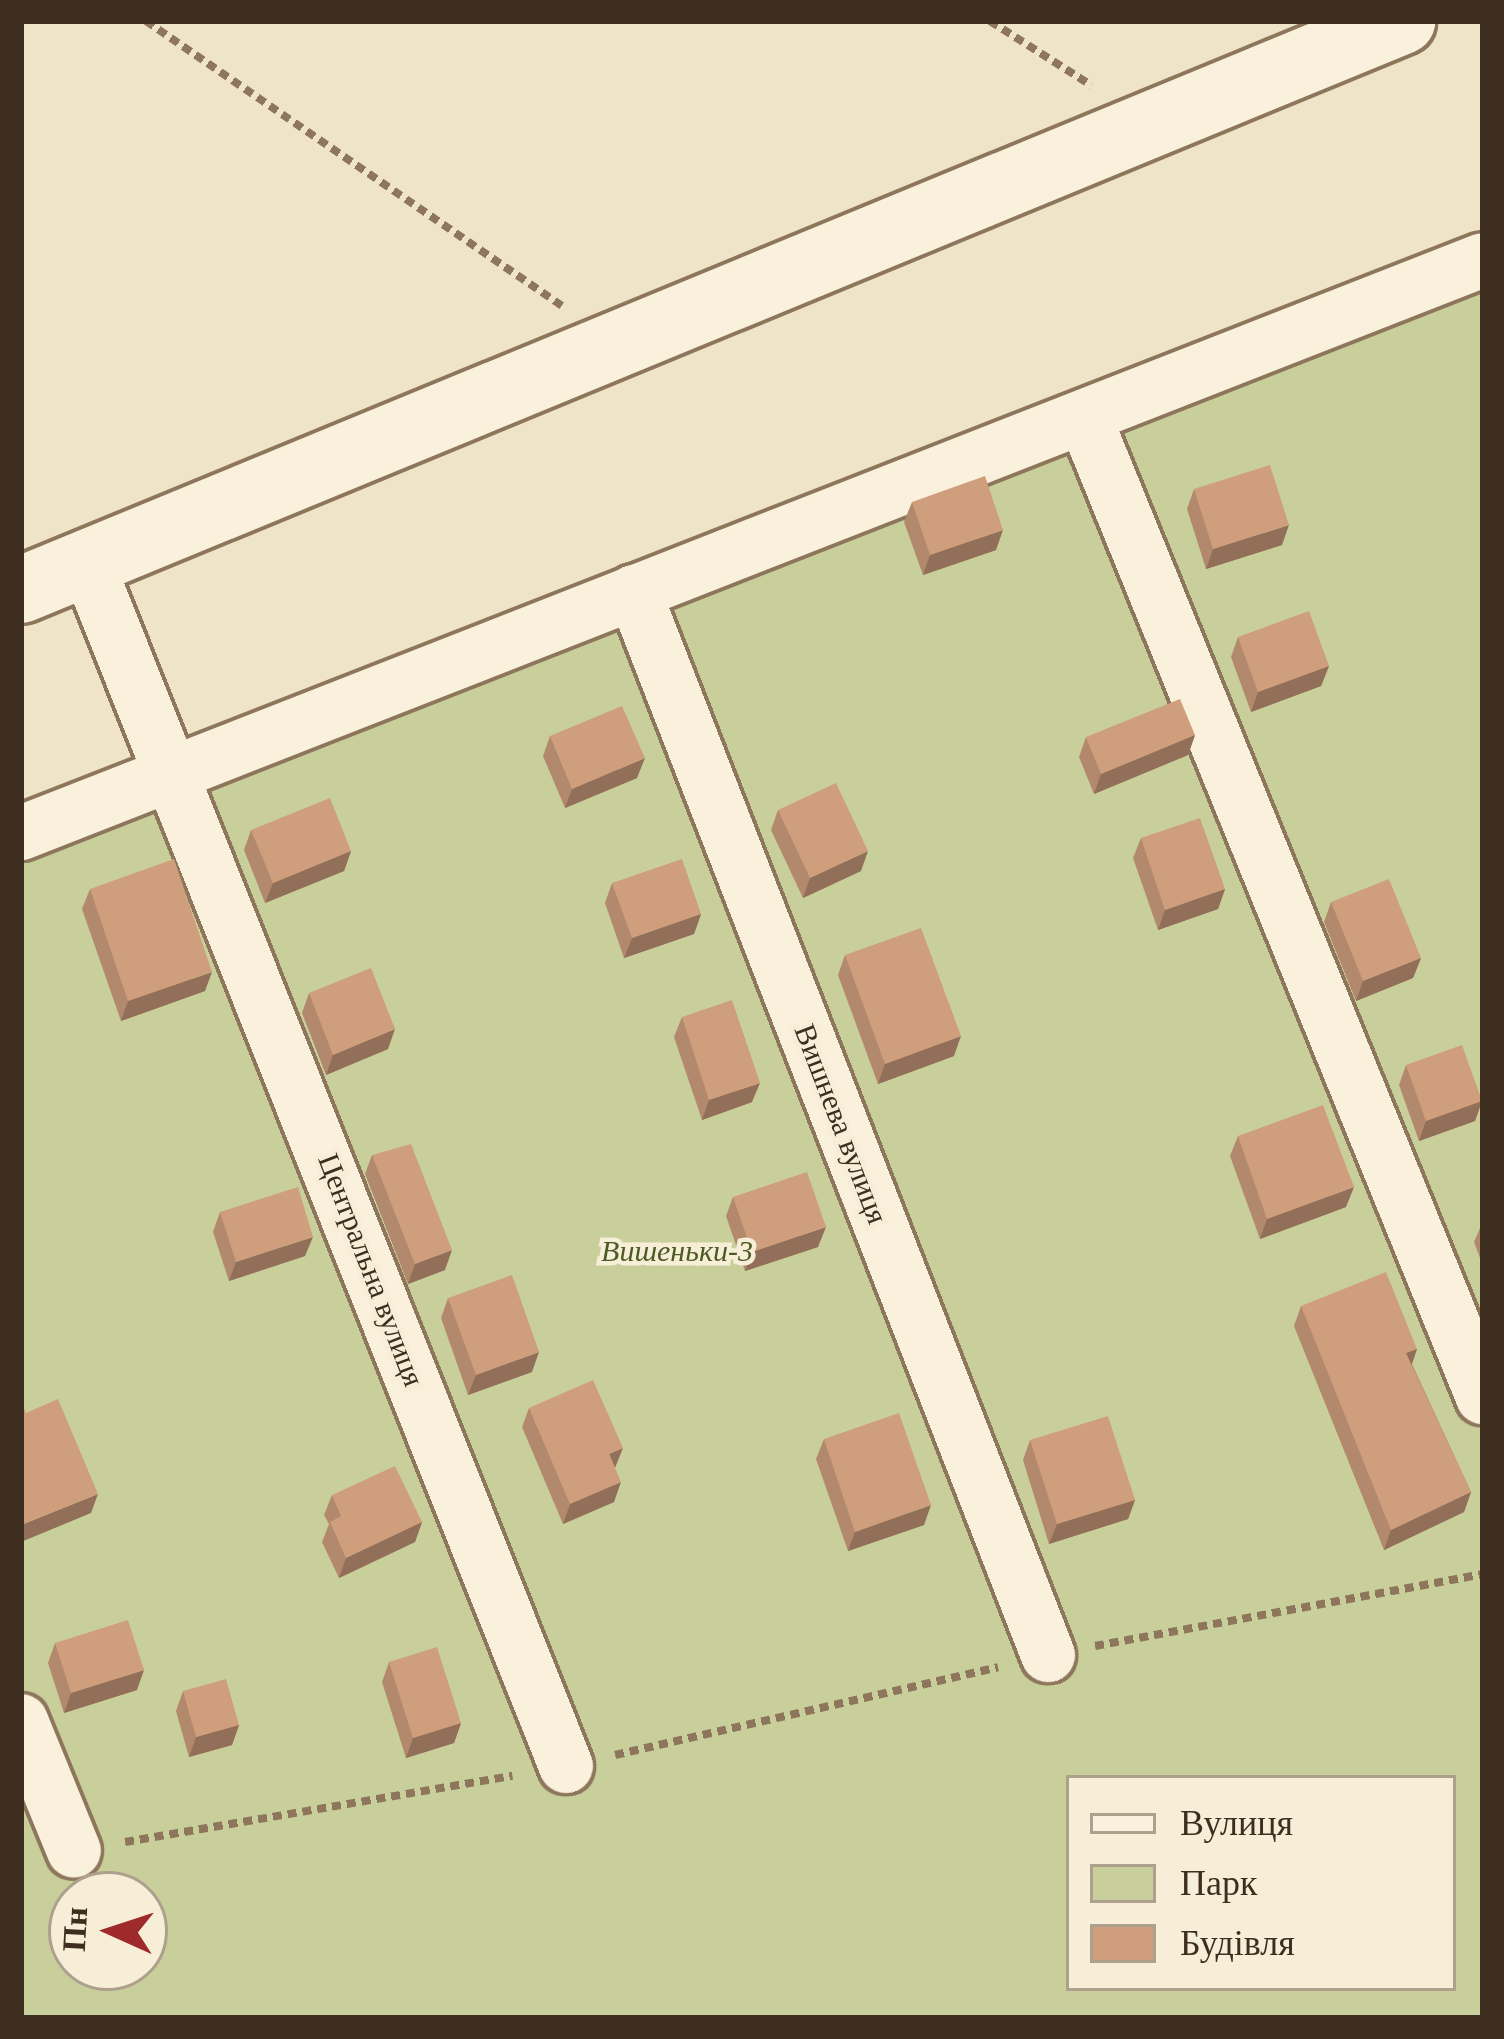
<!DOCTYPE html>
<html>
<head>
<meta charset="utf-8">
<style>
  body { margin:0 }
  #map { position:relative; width:1504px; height:2039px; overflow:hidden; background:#f0e4c8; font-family:Georgia,serif }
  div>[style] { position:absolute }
  .green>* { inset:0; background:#c9cf9b }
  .path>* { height:8px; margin-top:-4px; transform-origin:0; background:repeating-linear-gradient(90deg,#8d765c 0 9px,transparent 0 15px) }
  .roads { filter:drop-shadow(3px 0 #8d765c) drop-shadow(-3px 0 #8d765c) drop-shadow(0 3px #8d765c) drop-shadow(0 -3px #8d765c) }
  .street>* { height:54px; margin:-27px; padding:0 27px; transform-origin:27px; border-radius:27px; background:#faf1dc }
  .secondary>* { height:66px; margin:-33px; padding:0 33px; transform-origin:33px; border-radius:33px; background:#faf1dc }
  .wall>* { inset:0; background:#b2896c }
  .shaded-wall>* { inset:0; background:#916f58 }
  .building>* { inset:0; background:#cf9f7d }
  span { translate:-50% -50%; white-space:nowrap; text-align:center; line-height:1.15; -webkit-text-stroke:9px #f7eed8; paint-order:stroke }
  .street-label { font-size:30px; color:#3d2e20 }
  .park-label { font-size:30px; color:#4d5a26; font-style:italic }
  .frame { position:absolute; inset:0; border:24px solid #3d2e20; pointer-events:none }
  .legend { position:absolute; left:1066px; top:1775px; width:390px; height:216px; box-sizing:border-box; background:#f7eed8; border:3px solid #ada18e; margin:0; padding:15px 21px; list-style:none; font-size:36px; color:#3d2e20 }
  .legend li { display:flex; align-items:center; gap:24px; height:60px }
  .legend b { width:60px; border:3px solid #ada18e }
  .north { position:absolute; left:48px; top:1871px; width:120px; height:120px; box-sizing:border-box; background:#f7eed8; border:3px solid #ada18e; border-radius:50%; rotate:273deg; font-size:33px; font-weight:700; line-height:48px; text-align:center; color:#3d2e20 }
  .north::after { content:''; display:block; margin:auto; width:42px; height:54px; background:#9e2a2b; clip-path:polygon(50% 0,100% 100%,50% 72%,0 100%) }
</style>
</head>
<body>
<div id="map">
  <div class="green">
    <i style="clip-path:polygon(evenodd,1483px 229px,1483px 2018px,21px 2018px,21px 805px,1483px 229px,1069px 1778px,1453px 1778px,1453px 1988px,1069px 1988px,1069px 1778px,1483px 229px,72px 1895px,144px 1895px,144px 1967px,72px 1967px,72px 1895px)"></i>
  </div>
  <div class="path">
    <i style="left:146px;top:21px;width:504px;rotate:34.41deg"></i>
    <i style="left:990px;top:21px;width:120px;rotate:32.4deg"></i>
    <i style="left:1095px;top:1646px;width:395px;rotate:-10.5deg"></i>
    <i style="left:615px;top:1755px;width:393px;rotate:-12.9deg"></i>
    <i style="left:125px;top:1842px;width:393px;rotate:-9.7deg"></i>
  </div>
  <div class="roads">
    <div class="street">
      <i style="left:1086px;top:421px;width:1054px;rotate:67.87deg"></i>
      <i style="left:87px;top:563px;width:1295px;rotate:68.29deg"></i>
      <i style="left:634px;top:592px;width:1141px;rotate:68.72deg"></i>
      <i style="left:21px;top:833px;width:1570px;rotate:-21.4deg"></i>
      <i style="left:21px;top:1721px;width:140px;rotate:67.8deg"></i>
    </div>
    <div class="secondary">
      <i style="left:21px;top:590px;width:1494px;rotate:-22.39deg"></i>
    </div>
  </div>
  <div class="wall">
    <i style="clip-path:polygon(1194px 489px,1282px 545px,1206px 569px,1187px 509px)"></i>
    <i style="clip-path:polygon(912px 502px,996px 550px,923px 575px,904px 522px)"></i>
    <i style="clip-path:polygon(1238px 637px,1329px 666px,1321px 686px,1251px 712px,1231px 657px)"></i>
    <i style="clip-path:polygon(1195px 735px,1188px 755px,1094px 794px,1079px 757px,1086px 737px)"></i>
    <i style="clip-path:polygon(550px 736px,637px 778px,565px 808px,543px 756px)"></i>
    <i style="clip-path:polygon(778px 810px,861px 871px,803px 898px,771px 830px)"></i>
    <i style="clip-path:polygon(251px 830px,351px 851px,344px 871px,265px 903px,244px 850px)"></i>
    <i style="clip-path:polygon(1141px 838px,1225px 889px,1218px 909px,1158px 930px,1133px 858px)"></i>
    <i style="clip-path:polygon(612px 883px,701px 914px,694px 934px,624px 958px,605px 903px)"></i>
    <i style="clip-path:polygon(90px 889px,205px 991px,121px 1021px,82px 909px)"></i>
    <i style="clip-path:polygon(1331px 902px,1421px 958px,1413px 978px,1356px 1001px,1324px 922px)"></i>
    <i style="clip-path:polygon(845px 955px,954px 1056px,878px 1084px,838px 975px)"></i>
    <i style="clip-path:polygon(309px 993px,388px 1049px,326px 1075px,302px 1013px)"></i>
    <i style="clip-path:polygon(682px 1017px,752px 1102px,702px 1120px,674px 1037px)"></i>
    <i style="clip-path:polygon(1406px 1065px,1482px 1101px,1475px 1121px,1419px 1141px,1399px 1085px)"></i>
    <i style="clip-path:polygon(1238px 1136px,1346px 1207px,1260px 1239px,1230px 1156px)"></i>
    <i style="clip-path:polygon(372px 1155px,445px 1270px,408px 1284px,365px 1174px)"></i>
    <i style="clip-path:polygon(733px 1197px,818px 1247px,745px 1271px,726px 1216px)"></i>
    <i style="clip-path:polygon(220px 1212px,305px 1256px,229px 1281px,213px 1232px)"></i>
    <i style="clip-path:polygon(1483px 1221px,1483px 1266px,1474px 1242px)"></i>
    <i style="clip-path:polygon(448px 1298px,532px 1372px,468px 1395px,441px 1318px)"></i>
    <i style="clip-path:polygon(1301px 1306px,1417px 1349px,1412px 1364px,1471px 1492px,1464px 1512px,1384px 1550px,1294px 1326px)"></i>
    <i style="clip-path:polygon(529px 1408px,615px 1468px,614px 1502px,563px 1524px,522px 1427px)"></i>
    <i style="clip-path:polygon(824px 1439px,924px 1525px,848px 1551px,816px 1459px)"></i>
    <i style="clip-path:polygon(1030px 1440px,1135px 1500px,1128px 1519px,1049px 1544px,1023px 1460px)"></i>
    <i style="clip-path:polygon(332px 1495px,422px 1522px,415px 1542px,339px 1578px,322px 1542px,329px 1524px,324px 1515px)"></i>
    <i style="clip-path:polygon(55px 1643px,137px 1690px,64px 1713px,48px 1663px)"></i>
    <i style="clip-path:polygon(389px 1662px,461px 1723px,454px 1743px,406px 1758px,382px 1682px)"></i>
    <i style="clip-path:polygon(183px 1691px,239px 1725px,232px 1745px,189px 1757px,176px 1711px)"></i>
  </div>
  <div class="shaded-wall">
    <i style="clip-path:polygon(1289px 525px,1282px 545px,1206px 569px,1213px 549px)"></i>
    <i style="clip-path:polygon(1003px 530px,996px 550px,923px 575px,930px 555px)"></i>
    <i style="clip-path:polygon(1329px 666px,1321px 686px,1251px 712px,1258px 692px)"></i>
    <i style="clip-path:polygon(1195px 735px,1188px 755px,1094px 794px,1101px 774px)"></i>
    <i style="clip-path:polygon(645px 758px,637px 778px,565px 808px,572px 789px)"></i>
    <i style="clip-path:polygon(351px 851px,344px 871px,265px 903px,273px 883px)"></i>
    <i style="clip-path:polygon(868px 851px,861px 871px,803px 898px,810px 878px)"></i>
    <i style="clip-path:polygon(1225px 889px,1218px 909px,1158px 930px,1165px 910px)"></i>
    <i style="clip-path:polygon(701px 914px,694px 934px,624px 958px,632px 938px)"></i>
    <i style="clip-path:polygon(1421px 958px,1413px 978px,1356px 1001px,1363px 981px)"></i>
    <i style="clip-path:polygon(212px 972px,205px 991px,121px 1021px,128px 1001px)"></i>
    <i style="clip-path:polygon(395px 1029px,388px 1049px,326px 1075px,333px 1055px)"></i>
    <i style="clip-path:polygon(961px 1036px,954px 1056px,878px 1084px,885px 1064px)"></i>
    <i style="clip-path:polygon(760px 1083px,752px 1102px,702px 1120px,709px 1100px)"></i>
    <i style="clip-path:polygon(1482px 1101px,1475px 1121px,1419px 1141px,1426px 1121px)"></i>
    <i style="clip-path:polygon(1354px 1187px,1346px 1207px,1260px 1239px,1267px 1219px)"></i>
    <i style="clip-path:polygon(826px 1227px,818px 1247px,745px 1271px,752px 1252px)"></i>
    <i style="clip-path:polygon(313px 1237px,305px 1256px,229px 1281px,236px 1262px)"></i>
    <i style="clip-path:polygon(452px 1250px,445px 1270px,408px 1284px,415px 1264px)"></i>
    <i style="clip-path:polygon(1417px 1349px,1410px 1369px,1406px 1353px)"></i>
    <i style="clip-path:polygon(539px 1352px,532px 1372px,468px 1395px,476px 1375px)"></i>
    <i style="clip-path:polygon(623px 1448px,615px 1468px,609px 1454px)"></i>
    <i style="clip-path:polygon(621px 1482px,614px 1502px,563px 1524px,570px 1504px)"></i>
    <i style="clip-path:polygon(1471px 1492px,1464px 1512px,1384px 1550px,1391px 1530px)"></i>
    <i style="clip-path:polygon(98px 1494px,91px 1513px,21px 1542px,21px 1525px)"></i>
    <i style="clip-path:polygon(1135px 1500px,1128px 1519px,1049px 1544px,1057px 1524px)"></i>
    <i style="clip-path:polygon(931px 1505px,924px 1525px,848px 1551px,855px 1532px)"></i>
    <i style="clip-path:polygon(422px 1522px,415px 1542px,339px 1578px,346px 1558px)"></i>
    <i style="clip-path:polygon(144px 1670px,137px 1690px,64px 1713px,71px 1693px)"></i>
    <i style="clip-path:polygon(461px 1723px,454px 1743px,406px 1758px,413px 1738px)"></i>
    <i style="clip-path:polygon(239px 1725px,232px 1745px,189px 1757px,196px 1737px)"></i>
  </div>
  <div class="building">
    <i style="clip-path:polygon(1270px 465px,1289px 525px,1213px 549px,1194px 489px)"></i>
    <i style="clip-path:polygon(985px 476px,1003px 530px,930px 555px,912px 502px)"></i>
    <i style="clip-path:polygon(1309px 611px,1329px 666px,1258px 692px,1238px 637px)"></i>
    <i style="clip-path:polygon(1180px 699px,1195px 735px,1101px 774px,1086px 737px)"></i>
    <i style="clip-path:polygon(622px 706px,645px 758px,572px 789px,550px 736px)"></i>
    <i style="clip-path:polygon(836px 783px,868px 851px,810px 878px,778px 810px)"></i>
    <i style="clip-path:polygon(330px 798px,351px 851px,273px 883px,251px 830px)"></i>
    <i style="clip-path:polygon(1200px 818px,1225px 889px,1165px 910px,1141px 838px)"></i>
    <i style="clip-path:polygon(174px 859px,212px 972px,128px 1001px,90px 889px)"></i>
    <i style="clip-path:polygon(682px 859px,701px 914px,632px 938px,612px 883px)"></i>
    <i style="clip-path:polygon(1389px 879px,1421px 958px,1363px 981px,1331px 902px)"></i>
    <i style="clip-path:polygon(921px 928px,961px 1036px,885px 1064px,845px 955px)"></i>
    <i style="clip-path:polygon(371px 968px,395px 1029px,333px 1055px,309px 993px)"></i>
    <i style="clip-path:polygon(732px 1000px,760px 1083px,709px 1100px,682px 1017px)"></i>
    <i style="clip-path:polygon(1462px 1045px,1482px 1101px,1426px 1121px,1406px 1065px)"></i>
    <i style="clip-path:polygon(1323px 1105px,1354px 1187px,1267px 1219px,1238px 1136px)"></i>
    <i style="clip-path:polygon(411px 1144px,452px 1250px,415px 1264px,372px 1155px)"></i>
    <i style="clip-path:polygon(807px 1172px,826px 1227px,752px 1252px,733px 1197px)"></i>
    <i style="clip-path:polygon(298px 1187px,313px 1237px,236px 1262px,220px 1212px)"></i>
    <i style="clip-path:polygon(1386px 1272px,1417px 1349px,1406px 1353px,1471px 1492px,1391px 1530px,1301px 1306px)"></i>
    <i style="clip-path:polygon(512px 1275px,539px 1352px,476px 1375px,448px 1298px)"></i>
    <i style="clip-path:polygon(593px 1380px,623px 1448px,609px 1454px,621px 1482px,570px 1504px,529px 1408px)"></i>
    <i style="clip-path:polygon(58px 1399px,98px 1494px,21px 1525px,21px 1401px,26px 1413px)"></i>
    <i style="clip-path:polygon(899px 1413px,931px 1505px,855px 1532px,824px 1439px)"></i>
    <i style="clip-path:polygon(1108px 1416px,1135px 1500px,1057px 1524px,1030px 1440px)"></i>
    <i style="clip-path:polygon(395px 1466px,422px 1522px,346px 1558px,330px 1522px,341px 1516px,332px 1495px)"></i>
    <i style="clip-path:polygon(128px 1620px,144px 1670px,71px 1693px,55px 1643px)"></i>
    <i style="clip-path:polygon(437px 1647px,461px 1723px,413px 1738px,389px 1662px)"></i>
    <i style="clip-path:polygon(226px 1679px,239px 1725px,196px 1737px,183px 1691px)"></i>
  </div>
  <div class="street-label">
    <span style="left:841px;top:1124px;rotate:69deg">Вишнева вулиця</span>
    <span style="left:371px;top:1270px;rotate:69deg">Центральна вулиця</span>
  </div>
  <div class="park-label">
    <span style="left:677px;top:1251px">Вишеньки-3</span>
  </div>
  <div class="frame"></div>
  <ul class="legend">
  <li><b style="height:15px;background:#faf1dc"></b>Вулиця</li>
  <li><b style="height:33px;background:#c9cf9b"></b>Парк</li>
  <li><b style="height:33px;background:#cf9f7d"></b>Будівля</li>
  </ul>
  <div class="north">Пн</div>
</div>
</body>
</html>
